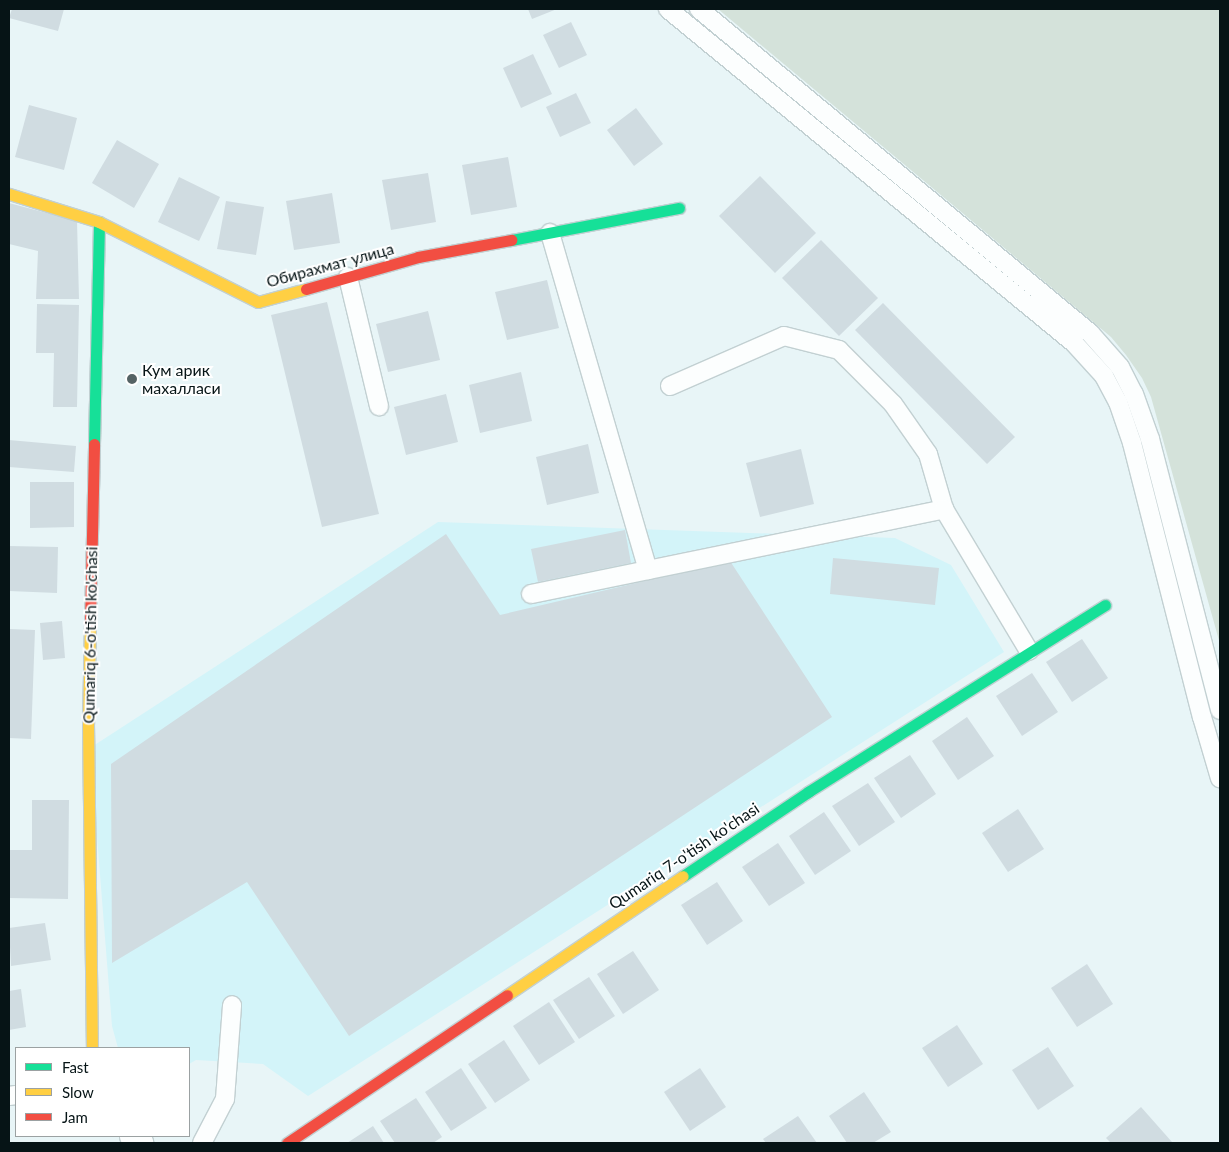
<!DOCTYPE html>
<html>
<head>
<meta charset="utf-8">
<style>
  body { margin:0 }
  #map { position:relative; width:1229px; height:1152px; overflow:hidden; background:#e8f5f7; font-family:Lato,sans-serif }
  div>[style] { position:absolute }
  .built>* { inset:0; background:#d3f4f9 }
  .green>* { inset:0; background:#d4e2da }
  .building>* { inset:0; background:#d0dce1 }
  .roads { filter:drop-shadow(1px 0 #c2d0d2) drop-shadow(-1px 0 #c2d0d2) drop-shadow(0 1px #c2d0d2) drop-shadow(0 -1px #c2d0d2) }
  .lane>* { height:18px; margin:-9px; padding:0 9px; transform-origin:9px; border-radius:9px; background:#fcfefe }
  .street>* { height:28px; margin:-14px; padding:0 14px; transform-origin:14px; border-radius:14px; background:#fcfefe }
  .fast>* { height:11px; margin:-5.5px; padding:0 5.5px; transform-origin:5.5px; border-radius:5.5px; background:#16e098 }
  .slow>* { height:11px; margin:-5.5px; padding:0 5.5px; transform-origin:5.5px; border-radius:5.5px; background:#ffcf43 }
  .jam>* { height:11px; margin:-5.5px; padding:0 5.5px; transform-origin:5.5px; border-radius:5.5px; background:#f24e42 }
  .dots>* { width:14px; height:14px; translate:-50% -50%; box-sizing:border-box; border:2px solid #fff; border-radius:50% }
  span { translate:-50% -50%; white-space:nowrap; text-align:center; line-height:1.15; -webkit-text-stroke:4px #fff; paint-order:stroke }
  .street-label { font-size:16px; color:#061416 }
  .poi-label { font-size:16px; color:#061416 }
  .left { translate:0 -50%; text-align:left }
  .frame { position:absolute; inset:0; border:10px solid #061416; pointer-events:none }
  .legend { position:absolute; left:15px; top:1047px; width:175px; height:90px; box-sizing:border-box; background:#fff; border:1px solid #9ba1a2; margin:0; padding:6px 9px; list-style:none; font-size:15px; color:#061416 }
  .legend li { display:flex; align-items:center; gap:10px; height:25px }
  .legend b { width:25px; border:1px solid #9ba1a2 }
</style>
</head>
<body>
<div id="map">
  <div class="built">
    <i style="clip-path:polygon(438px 522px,895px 538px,951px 565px,1004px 652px,308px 1096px,263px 1064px,196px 1060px,189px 1064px,189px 1048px,118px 1048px,112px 1026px,90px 748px)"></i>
  </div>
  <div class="green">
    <i style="clip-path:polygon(718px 9px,1220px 9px,1220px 644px,1151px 397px,1142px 378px,1126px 355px,1111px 337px)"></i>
  </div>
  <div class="building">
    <i style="clip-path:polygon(12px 9px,64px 9px,58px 31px,9px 18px)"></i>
    <i style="clip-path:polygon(528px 9px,557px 9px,532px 19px)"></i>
    <i style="clip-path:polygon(571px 22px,587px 55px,559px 68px,543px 35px)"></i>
    <i style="clip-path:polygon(533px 54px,552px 94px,521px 108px,503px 68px)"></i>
    <i style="clip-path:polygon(576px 93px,591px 123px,560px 137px,546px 107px)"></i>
    <i style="clip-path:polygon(29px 105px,77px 118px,64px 170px,15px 157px)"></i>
    <i style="clip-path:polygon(636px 108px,663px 144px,634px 166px,607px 130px)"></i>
    <i style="clip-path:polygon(117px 140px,159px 164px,134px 208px,92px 183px)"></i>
    <i style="clip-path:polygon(508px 157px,517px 207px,471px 215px,462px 165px)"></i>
    <i style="clip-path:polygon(428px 173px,436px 222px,391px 230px,382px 180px)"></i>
    <i style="clip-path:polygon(760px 176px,816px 233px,775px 273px,719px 216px)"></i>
    <i style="clip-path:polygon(179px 177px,220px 197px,199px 241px,158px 222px)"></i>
    <i style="clip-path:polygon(332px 193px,340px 243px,294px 250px,286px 201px)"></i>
    <i style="clip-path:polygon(226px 201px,264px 207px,256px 255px,217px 249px)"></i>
    <i style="clip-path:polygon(9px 203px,77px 221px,79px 299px,36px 299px,38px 251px,9px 244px)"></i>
    <i style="clip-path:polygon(821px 240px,878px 298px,839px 336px,782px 278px)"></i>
    <i style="clip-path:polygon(547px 280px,559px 328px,507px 340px,495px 292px)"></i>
    <i style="clip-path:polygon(327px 302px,379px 514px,322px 527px,271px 315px)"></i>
    <i style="clip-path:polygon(883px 303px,1015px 437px,987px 464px,855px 330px)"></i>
    <i style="clip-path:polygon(37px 304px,79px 305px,77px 407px,53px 407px,54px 353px,36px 353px)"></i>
    <i style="clip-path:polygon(428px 311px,440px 360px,388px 372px,376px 324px)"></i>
    <i style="clip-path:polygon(521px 372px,532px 421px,480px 433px,469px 385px)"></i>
    <i style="clip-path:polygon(446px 394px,458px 442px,406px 455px,394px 407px)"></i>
    <i style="clip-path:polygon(9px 440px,76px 446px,74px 472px,9px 467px)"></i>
    <i style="clip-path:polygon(588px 444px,599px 493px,547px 505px,536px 457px)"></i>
    <i style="clip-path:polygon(801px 449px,814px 504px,760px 517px,746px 463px)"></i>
    <i style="clip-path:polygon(30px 482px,74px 482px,74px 527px,30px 528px)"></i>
    <i style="clip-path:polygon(625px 530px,631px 563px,538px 582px,531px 549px)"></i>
    <i style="clip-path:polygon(446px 534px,500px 615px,730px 561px,832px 717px,349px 1036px,247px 882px,112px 963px,111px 764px)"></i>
    <i style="clip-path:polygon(9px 546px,58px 547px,57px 593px,9px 591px)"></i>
    <i style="clip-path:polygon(833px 558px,939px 568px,935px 605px,830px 594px)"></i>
    <i style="clip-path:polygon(62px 621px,65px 658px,43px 660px,40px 623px)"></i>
    <i style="clip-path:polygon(9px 629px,35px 630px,31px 739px,9px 738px)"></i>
    <i style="clip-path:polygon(1082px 639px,1108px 678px,1072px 702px,1046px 662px)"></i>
    <i style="clip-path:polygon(1032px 673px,1058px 712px,1022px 736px,996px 696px)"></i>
    <i style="clip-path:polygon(967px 717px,994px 756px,958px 780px,932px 741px)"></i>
    <i style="clip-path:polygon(910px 755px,936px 794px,901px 818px,874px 778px)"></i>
    <i style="clip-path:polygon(868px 783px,895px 822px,859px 846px,832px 806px)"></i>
    <i style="clip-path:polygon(32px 800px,69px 800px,68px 899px,9px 898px,9px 850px,32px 850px)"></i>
    <i style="clip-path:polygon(1018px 809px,1044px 849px,1008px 872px,982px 833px)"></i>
    <i style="clip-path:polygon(824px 812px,851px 851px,815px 875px,789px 836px)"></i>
    <i style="clip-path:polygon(778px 843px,805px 883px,769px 906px,742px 867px)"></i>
    <i style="clip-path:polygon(717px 882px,743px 921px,707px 945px,681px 905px)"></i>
    <i style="clip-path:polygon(45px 923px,51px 960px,11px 966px,9px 928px)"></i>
    <i style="clip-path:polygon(633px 951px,659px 990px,623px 1014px,597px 974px)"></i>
    <i style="clip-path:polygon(1087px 964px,1113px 1004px,1077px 1027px,1051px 988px)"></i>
    <i style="clip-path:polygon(589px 977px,615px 1016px,579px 1039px,553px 1000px)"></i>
    <i style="clip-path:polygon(21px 989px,26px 1027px,9px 1030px,9px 991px)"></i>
    <i style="clip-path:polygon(549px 1002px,575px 1042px,539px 1065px,513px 1026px)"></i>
    <i style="clip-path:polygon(957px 1025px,983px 1064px,948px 1087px,922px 1048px)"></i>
    <i style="clip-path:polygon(504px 1040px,530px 1080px,495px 1103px,468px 1064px)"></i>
    <i style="clip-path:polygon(1048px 1047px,1074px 1086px,1038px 1110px,1012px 1070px)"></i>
    <i style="clip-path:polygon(461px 1068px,487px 1108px,451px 1131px,425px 1092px)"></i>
    <i style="clip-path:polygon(700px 1068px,726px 1107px,690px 1131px,664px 1092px)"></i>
    <i style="clip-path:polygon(864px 1092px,891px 1132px,873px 1143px,847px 1143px,829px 1116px)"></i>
    <i style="clip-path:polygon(416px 1098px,442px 1137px,433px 1143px,395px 1143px,380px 1121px)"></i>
    <i style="clip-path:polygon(1141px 1107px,1172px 1142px,1111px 1143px,1106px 1138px)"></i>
    <i style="clip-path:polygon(798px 1116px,817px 1143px,766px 1143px,763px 1139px)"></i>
    <i style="clip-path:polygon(373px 1126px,384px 1143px,347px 1143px)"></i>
  </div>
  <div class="roads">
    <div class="lane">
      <i style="left:668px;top:9px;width:526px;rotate:39.44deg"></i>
      <i style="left:1074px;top:343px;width:45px;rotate:47.7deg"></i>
      <i style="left:1104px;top:376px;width:30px;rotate:62deg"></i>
      <i style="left:1118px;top:402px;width:43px;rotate:71.1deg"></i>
      <i style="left:1132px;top:443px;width:283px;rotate:75.7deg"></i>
      <i style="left:1202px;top:717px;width:64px;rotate:73.6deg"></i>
      <i style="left:699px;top:9px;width:508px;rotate:39.65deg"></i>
      <i style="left:1090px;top:333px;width:45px;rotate:48.6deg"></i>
      <i style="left:1120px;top:367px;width:30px;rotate:63deg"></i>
      <i style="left:1134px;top:394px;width:48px;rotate:70.4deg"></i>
      <i style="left:1150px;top:439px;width:280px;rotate:75.5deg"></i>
      <i style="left:550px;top:233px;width:351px;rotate:73.8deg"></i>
      <i style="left:348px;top:277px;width:133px;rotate:76.5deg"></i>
      <i style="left:670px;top:386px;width:124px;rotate:-23.7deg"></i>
      <i style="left:784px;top:336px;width:57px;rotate:14.3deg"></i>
      <i style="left:839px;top:350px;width:76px;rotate:45deg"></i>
      <i style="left:893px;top:404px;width:61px;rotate:55deg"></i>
      <i style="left:928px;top:454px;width:57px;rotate:73.8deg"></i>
      <i style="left:531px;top:594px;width:422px;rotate:-11.6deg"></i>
      <i style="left:944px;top:509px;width:165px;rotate:59.1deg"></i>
      <i style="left:9px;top:1096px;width:7px;rotate:-8deg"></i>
      <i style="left:202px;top:1143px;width:50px;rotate:-62.4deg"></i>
      <i style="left:225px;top:1099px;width:94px;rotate:-85.7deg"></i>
    </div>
    <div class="street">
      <i style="left:134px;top:1136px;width:9px;rotate:54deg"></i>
    </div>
    <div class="fast">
      <i style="left:511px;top:240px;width:171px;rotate:-10.8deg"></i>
      <i style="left:94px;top:444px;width:222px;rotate:-88.7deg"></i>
      <i style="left:683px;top:876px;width:151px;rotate:-33.9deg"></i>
      <i style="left:808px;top:792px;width:351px;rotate:-32.2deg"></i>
    </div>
    <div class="slow">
      <i style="left:9px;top:194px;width:94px;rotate:17.3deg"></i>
      <i style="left:99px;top:222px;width:178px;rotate:26.7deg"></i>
      <i style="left:258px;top:302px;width:50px;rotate:-15.2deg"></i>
      <i style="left:90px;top:623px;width:101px;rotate:91.1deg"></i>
      <i style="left:88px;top:724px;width:324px;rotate:89.3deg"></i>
      <i style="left:507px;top:995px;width:212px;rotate:-34.1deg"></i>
    </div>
    <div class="jam">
      <i style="left:306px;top:289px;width:116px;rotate:-15.9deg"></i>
      <i style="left:418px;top:257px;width:95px;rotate:-10.4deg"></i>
      <i style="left:90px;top:623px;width:179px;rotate:-88.7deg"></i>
      <i style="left:287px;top:1143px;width:265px;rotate:-33.9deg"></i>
    </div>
  </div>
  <div class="dots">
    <i style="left:132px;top:379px;background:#556365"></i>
  </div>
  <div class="street-label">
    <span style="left:330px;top:265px;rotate:-15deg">Обирахмат улица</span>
    <span style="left:90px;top:635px;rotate:-89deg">Qumariq 6-o'tish ko'chasi</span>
    <span style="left:684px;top:856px;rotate:-34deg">Qumariq 7-o'tish ko'chasi</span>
  </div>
  <div class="poi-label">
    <span class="left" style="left:142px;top:379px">Кум арик<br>махалласи</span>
  </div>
  <div class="frame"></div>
  <ul class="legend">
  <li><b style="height:6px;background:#16e098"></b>Fast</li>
  <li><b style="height:6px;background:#ffcf43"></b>Slow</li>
  <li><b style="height:6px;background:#f24e42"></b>Jam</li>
  </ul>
</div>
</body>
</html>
